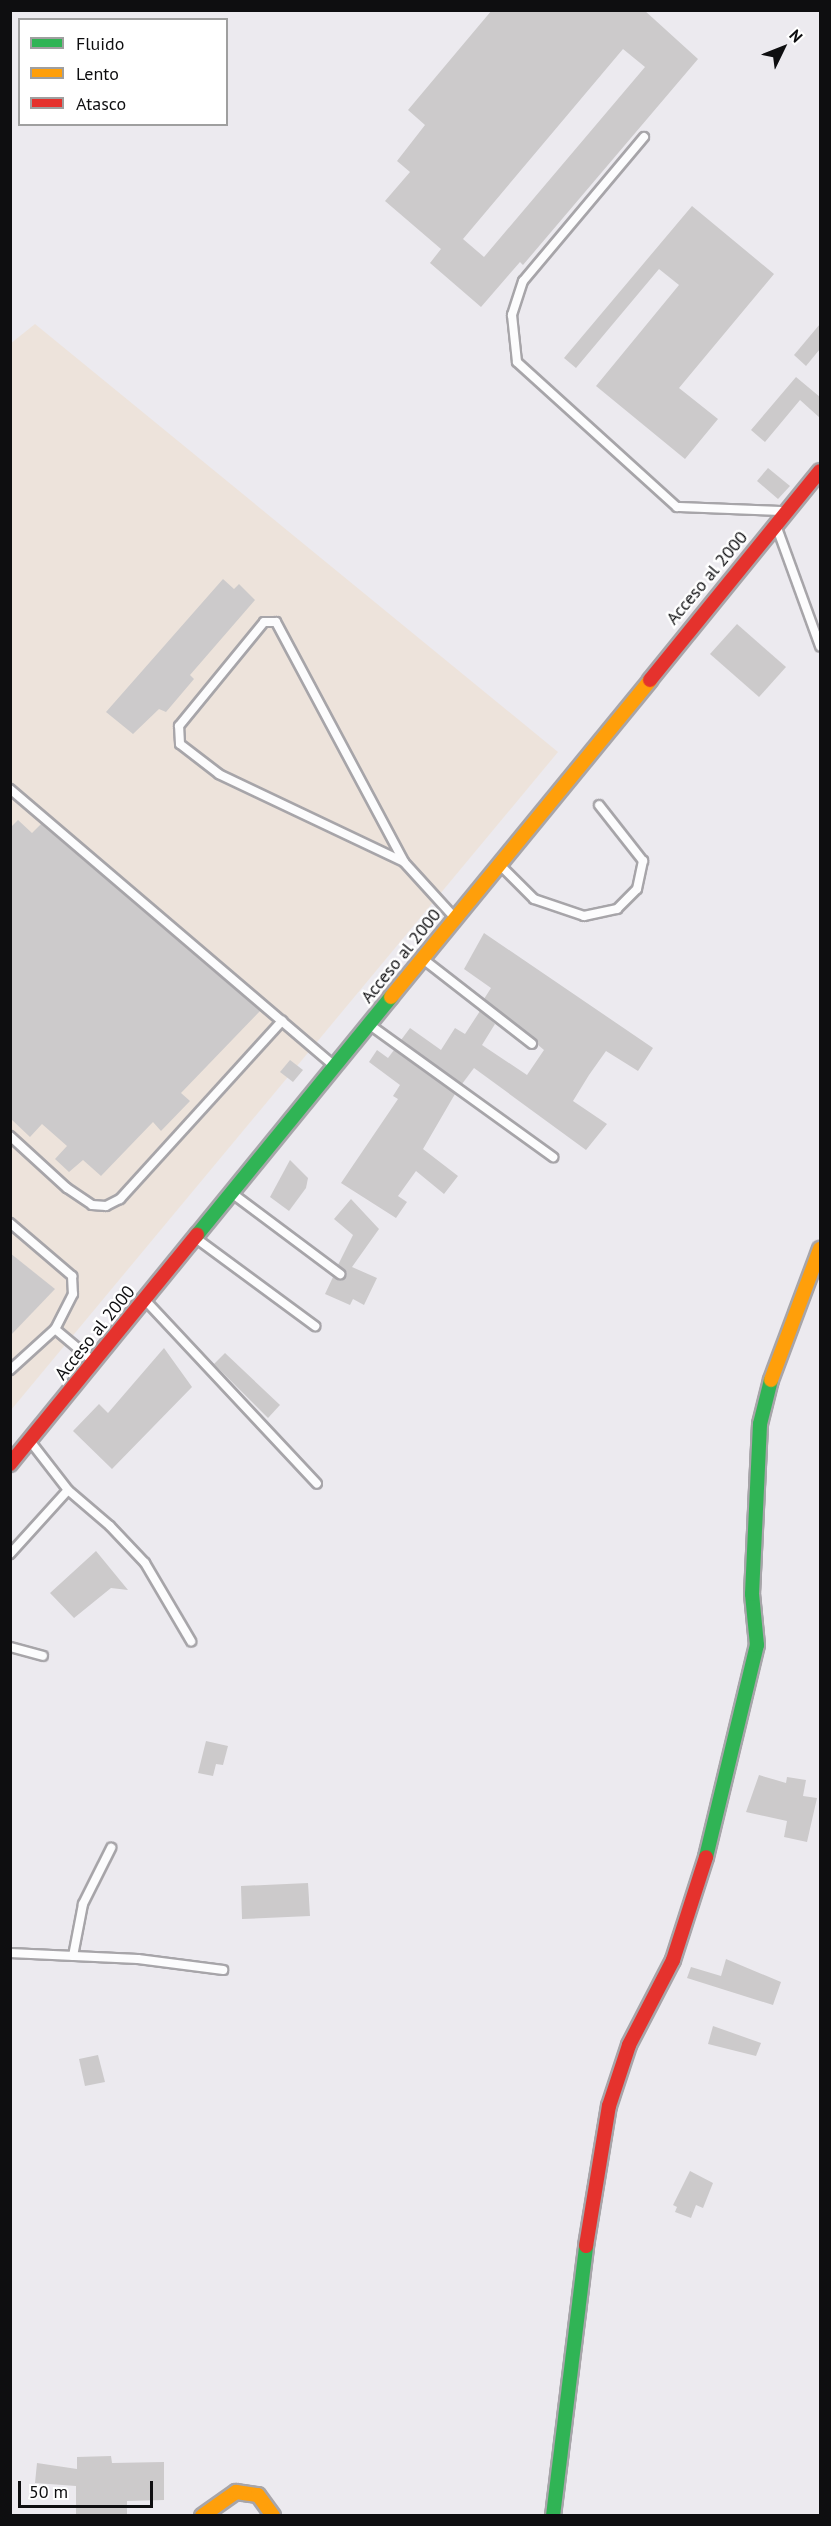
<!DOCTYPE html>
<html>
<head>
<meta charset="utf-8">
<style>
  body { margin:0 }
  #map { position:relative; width:831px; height:2526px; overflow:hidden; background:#eceaef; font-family:"PT Sans",sans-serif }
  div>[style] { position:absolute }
  .commercial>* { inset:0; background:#ede3db }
  .building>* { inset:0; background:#cccacb }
  .roads { filter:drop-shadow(2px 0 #a7a5a9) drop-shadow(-2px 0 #a7a5a9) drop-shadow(0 2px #a7a5a9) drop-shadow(0 -2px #a7a5a9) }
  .lane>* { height:8px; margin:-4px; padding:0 4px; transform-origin:4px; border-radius:4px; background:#fcfcfd }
  .fast>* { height:14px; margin:-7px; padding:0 7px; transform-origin:7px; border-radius:7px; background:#30b455 }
  .slow>* { height:14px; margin:-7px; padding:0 7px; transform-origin:7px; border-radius:7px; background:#ff9f0a }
  .jam>* { height:14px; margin:-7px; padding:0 7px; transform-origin:7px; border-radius:7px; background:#e5322d }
  span { translate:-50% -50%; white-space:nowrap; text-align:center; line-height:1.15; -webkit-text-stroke:5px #fff; paint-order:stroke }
  .street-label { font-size:18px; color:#0e0e10 }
  .frame { position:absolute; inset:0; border:12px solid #0e0e10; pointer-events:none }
  .legend { position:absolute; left:18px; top:18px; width:210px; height:108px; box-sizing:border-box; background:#fff; border:2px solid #9f9f9f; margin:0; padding:8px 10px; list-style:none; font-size:18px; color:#0e0e10 }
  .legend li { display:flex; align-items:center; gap:12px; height:30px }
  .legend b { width:30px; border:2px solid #9f9f9f }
  .north { position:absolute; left:753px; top:18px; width:60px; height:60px; -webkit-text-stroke:4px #fff; paint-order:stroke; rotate:47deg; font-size:16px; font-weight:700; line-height:24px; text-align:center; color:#0e0e10 }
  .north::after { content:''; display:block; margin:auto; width:21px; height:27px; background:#0e0e10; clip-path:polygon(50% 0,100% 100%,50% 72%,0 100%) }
  .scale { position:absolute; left:18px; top:2481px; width:135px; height:27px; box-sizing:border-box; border:3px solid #0e0e10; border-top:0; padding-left:8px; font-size:18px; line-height:21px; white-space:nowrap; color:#0e0e10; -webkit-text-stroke:4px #fff; paint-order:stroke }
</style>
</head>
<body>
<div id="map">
  <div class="commercial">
    <i style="clip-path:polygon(35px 324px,558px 752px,11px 1410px,10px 344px)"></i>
  </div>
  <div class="building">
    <i style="clip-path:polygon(evenodd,492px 10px,644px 10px,698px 59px,523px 265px,520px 262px,481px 307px,430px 263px,441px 249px,385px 201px,410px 172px,397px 161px,425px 125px,408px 110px,492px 10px,623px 49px,645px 67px,484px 257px,463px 239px,623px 49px)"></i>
    <i style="clip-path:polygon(692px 206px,774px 274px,679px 388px,718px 419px,685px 459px,596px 386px,679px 285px,659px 269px,576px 368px,564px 358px)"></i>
    <i style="clip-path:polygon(820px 324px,820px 349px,806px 366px,794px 355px)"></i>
    <i style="clip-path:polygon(796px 377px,820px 397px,820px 418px,800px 400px,765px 442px,751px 430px)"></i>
    <i style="clip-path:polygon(768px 468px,790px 486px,778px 499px,757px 481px)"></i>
    <i style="clip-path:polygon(223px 579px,234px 589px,239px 584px,255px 600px,190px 675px,194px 679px,166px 712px,159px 709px,133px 734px,106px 712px)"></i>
    <i style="clip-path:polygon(737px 624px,786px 667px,759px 697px,710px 654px)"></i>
    <i style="clip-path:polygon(18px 820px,32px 833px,41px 824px,260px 1011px,181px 1093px,190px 1101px,161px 1131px,153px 1122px,101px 1176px,83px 1160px,69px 1172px,55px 1159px,67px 1146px,42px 1124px,30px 1137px,10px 1118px,10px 828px)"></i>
    <i style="clip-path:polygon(484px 933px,653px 1048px,638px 1071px,606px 1051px,589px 1075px,573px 1101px,607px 1124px,586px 1150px,474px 1068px,462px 1084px,401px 1040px,410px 1028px,441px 1050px,455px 1028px,465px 1034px,480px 1011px,495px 1024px,482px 1045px,527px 1075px,544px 1050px,484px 999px,491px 988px,464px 969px)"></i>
    <i style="clip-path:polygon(377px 1050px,388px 1058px,394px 1050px,455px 1094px,423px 1149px,458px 1176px,444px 1194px,416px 1171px,398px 1196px,407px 1202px,396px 1218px,341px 1183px,398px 1099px,393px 1096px,400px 1085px,369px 1062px)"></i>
    <i style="clip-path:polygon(290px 1060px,303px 1070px,293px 1082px,280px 1072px)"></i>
    <i style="clip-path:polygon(290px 1160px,308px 1178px,306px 1188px,289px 1211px,270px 1197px)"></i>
    <i style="clip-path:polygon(351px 1199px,379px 1229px,352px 1267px,377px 1278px,364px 1305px,353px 1299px,350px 1305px,325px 1294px,333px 1277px,340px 1280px,346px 1275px,338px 1265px,353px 1235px,334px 1219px)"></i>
    <i style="clip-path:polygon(10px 1253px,55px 1289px,10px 1336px)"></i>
    <i style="clip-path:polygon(164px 1348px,192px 1387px,112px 1469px,73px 1431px,99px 1404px,108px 1413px)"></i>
    <i style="clip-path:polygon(225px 1353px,280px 1405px,268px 1418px,214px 1364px)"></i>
    <i style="clip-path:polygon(96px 1551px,128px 1590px,111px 1588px,74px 1618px,50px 1593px)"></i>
    <i style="clip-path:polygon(206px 1741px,228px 1746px,223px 1765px,216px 1764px,213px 1776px,198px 1773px)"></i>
    <i style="clip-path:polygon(759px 1775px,786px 1783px,787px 1777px,806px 1780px,803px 1796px,817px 1798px,807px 1842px,784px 1837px,787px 1821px,746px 1812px)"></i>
    <i style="clip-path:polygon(308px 1883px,310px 1916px,242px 1919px,241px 1886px)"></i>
    <i style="clip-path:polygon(726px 1959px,781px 1982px,773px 2005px,687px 1978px,691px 1967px,721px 1976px)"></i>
    <i style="clip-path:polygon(713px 2026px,761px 2043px,756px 2056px,708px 2044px)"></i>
    <i style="clip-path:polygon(98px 2055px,105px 2082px,85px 2086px,79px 2059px)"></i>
    <i style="clip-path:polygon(690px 2171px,713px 2183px,703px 2208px,696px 2205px,691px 2218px,675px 2212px,677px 2207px,673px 2205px)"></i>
    <i style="clip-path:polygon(111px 2456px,112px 2463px,164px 2462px,164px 2500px,127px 2501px,127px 2516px,76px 2516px,76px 2486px,35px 2483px,37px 2463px,77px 2469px,77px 2457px)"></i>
  </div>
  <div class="roads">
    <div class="lane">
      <i style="left:644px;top:137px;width:188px;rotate:130deg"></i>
      <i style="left:523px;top:281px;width:36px;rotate:108deg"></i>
      <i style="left:512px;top:315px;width:47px;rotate:83.9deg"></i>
      <i style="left:517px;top:362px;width:216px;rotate:42.2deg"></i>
      <i style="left:677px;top:507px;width:106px;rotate:2.2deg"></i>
      <i style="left:777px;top:528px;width:126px;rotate:70deg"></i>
      <i style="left:10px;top:789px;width:426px;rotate:40.5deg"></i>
      <i style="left:404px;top:862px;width:205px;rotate:-154.6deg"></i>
      <i style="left:219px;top:774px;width:49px;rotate:-142.4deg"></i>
      <i style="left:180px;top:744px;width:18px;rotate:-93deg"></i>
      <i style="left:179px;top:726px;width:134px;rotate:-50.7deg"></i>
      <i style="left:264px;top:622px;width:12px"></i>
      <i style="left:276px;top:622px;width:272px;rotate:61.9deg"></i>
      <i style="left:404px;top:862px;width:74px;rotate:47.7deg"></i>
      <i style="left:500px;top:865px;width:48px;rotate:45deg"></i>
      <i style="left:534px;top:899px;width:53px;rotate:18.8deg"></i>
      <i style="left:584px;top:916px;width:34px;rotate:-12deg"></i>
      <i style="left:617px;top:909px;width:28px;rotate:-45deg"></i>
      <i style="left:637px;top:889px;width:29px;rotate:-78deg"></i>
      <i style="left:643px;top:861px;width:71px;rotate:-128.2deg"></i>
      <i style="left:423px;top:959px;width:138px;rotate:37.9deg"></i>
      <i style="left:370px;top:1025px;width:226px;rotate:35.8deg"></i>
      <i style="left:10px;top:1136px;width:77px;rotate:42.4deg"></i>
      <i style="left:67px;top:1188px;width:30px;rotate:34deg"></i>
      <i style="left:92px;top:1205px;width:14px;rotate:4deg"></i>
      <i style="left:106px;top:1206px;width:16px;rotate:-27deg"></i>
      <i style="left:120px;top:1199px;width:241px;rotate:-47.7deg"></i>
      <i style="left:233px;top:1194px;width:134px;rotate:36.8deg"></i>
      <i style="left:10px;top:1223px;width:82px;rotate:40.5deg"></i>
      <i style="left:72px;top:1276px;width:18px;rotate:87deg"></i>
      <i style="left:73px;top:1294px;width:39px;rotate:117deg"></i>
      <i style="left:55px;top:1329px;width:48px;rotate:40deg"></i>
      <i style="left:197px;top:1239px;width:147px;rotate:36.4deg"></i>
      <i style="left:146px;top:1301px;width:250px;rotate:46.9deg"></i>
      <i style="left:10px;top:1370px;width:61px;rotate:-42.3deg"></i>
      <i style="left:30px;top:1441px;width:62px;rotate:52.2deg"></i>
      <i style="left:68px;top:1490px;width:55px;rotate:40.6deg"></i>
      <i style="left:110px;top:1526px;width:51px;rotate:46.6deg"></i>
      <i style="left:145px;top:1563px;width:91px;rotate:59.5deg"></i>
      <i style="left:10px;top:1554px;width:86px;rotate:-47.8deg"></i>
      <i style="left:10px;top:1647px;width:34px;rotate:15deg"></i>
      <i style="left:10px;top:1953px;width:128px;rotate:2.7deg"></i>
      <i style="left:138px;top:1959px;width:86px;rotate:7.4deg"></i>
      <i style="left:73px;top:1956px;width:53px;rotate:-79.1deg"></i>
      <i style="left:83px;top:1904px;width:63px;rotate:-63.4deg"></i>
    </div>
    <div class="fast">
      <i style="left:197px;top:1235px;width:307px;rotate:-50.8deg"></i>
      <i style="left:706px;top:1857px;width:218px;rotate:-76.5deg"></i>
      <i style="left:757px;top:1645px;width:51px;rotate:-95.6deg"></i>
      <i style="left:752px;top:1594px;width:170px;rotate:-87.3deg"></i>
      <i style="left:760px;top:1424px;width:45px;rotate:-76deg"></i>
      <i style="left:553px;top:2516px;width:272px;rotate:-83deg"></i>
    </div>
    <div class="slow">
      <i style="left:391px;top:997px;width:409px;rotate:-50.7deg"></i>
      <i style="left:771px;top:1380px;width:140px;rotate:-69.5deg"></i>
      <i style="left:202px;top:2516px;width:42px;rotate:-35.2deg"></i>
      <i style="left:236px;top:2492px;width:22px;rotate:8deg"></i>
      <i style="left:258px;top:2495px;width:26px;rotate:54deg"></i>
    </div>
    <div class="jam">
      <i style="left:650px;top:680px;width:269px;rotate:-50.9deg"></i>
      <i style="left:10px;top:1464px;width:296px;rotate:-50.8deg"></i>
      <i style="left:586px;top:2246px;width:142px;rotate:-80.7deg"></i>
      <i style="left:609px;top:2106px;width:64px;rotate:-71.8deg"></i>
      <i style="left:629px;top:2045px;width:96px;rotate:-62.6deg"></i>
      <i style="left:673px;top:1960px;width:108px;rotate:-72.2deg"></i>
    </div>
  </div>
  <div class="street-label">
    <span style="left:707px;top:578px;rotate:-50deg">Acceso al 2000</span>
    <span style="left:401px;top:956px;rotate:-51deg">Acceso al 2000</span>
    <span style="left:95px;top:1333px;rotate:-51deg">Acceso al 2000</span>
  </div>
  <div class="frame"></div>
  <ul class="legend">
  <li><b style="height:8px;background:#30b455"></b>Fluido</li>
  <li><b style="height:8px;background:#ff9f0a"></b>Lento</li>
  <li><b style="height:8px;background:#e5322d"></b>Atasco</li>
  </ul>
  <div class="north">N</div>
  <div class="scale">50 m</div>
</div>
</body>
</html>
